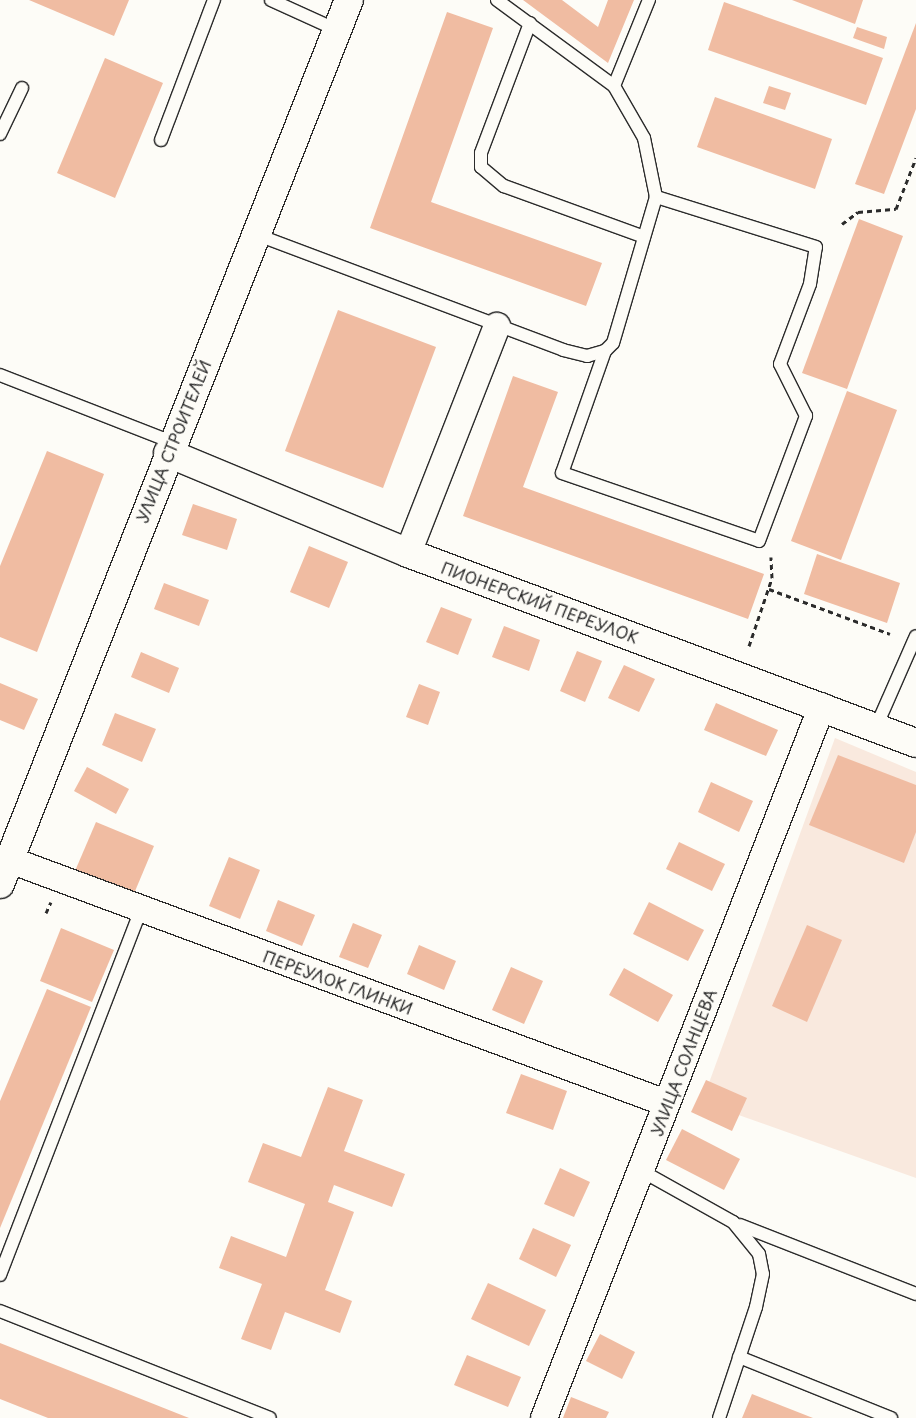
<!DOCTYPE html>
<html>
<head>
<meta charset="utf-8">
<style>
  body { margin:0 }
  #map { position:relative; width:916px; height:1418px; overflow:hidden; background:#fdfcf7; font-family:"Playpen Sans",sans-serif }
  div>[style] { position:absolute }
  .built>* { inset:0; background:#f9e9de }
  .building>* { inset:0; background:#f0bca2 }
  .path>* { height:3px; margin-top:-1.5px; transform-origin:0; background:repeating-linear-gradient(90deg,#2b2b2b 0 5px,transparent 0 9px) }
  .roads { filter:drop-shadow(1px 0 #2b2b2b) drop-shadow(-1px 0 #2b2b2b) drop-shadow(0 1px #2b2b2b) drop-shadow(0 -1px #2b2b2b) }
  .service>* { height:12px; margin:-6px; padding:0 6px; transform-origin:6px; border-radius:6px; background:#fdfcf7 }
  .minor>* { height:26px; margin:-13px; padding:0 13px; transform-origin:13px; border-radius:13px; background:#fdfcf7 }
  .tertiary>* { height:28px; margin:-14px; padding:0 14px; transform-origin:14px; border-radius:14px; background:#fdfcf7 }
  .secondary>* { height:28px; margin:-14px; padding:0 14px; transform-origin:14px; border-radius:14px; background:#fdfcf7 }
  span { translate:-50% -50%; white-space:nowrap; text-align:center; line-height:1.15; -webkit-text-stroke:5px #fdfcf7; paint-order:stroke }
  .street-label { font-size:16px; color:#2b2b2b }
</style>
</head>
<body>
<div id="map">
  <div class="built">
    <i style="clip-path:polygon(835px 738px,916px 772px,916px 1178px,702px 1102px)"></i>
  </div>
  <div class="building">
    <i style="clip-path:polygon(29px 0,129px 0,114px 36px)"></i>
    <i style="clip-path:polygon(523px 0,562px 0,598px 27px,608px 0,634px 0,608px 63px)"></i>
    <i style="clip-path:polygon(792px 0,863px 0,855px 24px)"></i>
    <i style="clip-path:polygon(724px 2px,883px 58px,866px 105px,708px 50px)"></i>
    <i style="clip-path:polygon(447px 12px,493px 28px,431px 202px,602px 263px,586px 306px,370px 228px)"></i>
    <i style="clip-path:polygon(916px 23px,916px 109px,884px 194px,855px 184px)"></i>
    <i style="clip-path:polygon(857px 27px,887px 37px,884px 49px,853px 38px)"></i>
    <i style="clip-path:polygon(105px 58px,163px 83px,115px 198px,57px 173px)"></i>
    <i style="clip-path:polygon(769px 86px,791px 93px,785px 110px,763px 103px)"></i>
    <i style="clip-path:polygon(715px 97px,832px 139px,815px 189px,697px 147px)"></i>
    <i style="clip-path:polygon(859px 219px,903px 236px,847px 389px,802px 373px)"></i>
    <i style="clip-path:polygon(338px 310px,436px 347px,383px 488px,285px 451px)"></i>
    <i style="clip-path:polygon(513px 376px,558px 392px,523px 487px,764px 574px,748px 619px,463px 516px)"></i>
    <i style="clip-path:polygon(847px 391px,897px 410px,841px 560px,791px 541px)"></i>
    <i style="clip-path:polygon(47px 451px,104px 474px,37px 652px,0 637px,0 566px)"></i>
    <i style="clip-path:polygon(193px 504px,237px 519px,227px 550px,182px 535px)"></i>
    <i style="clip-path:polygon(309px 546px,348px 562px,329px 608px,290px 592px)"></i>
    <i style="clip-path:polygon(817px 554px,900px 583px,887px 623px,804px 594px)"></i>
    <i style="clip-path:polygon(164px 583px,209px 600px,199px 626px,154px 609px)"></i>
    <i style="clip-path:polygon(441px 607px,472px 619px,458px 655px,426px 642px)"></i>
    <i style="clip-path:polygon(504px 626px,540px 640px,529px 671px,492px 657px)"></i>
    <i style="clip-path:polygon(577px 651px,602px 661px,585px 702px,560px 691px)"></i>
    <i style="clip-path:polygon(141px 652px,179px 668px,169px 693px,131px 677px)"></i>
    <i style="clip-path:polygon(624px 665px,655px 679px,639px 712px,608px 698px)"></i>
    <i style="clip-path:polygon(0 683px,38px 699px,24px 730px,0 720px)"></i>
    <i style="clip-path:polygon(419px 684px,440px 692px,428px 725px,406px 717px)"></i>
    <i style="clip-path:polygon(716px 703px,778px 730px,766px 756px,704px 730px)"></i>
    <i style="clip-path:polygon(115px 713px,156px 729px,142px 762px,102px 745px)"></i>
    <i style="clip-path:polygon(838px 755px,916px 785px,916px 832px,904px 863px,809px 825px)"></i>
    <i style="clip-path:polygon(87px 767px,129px 789px,116px 814px,74px 791px)"></i>
    <i style="clip-path:polygon(711px 782px,753px 801px,739px 832px,698px 812px)"></i>
    <i style="clip-path:polygon(96px 822px,154px 846px,133px 896px,75px 871px)"></i>
    <i style="clip-path:polygon(679px 842px,725px 864px,712px 891px,666px 869px)"></i>
    <i style="clip-path:polygon(229px 857px,260px 870px,240px 919px,209px 906px)"></i>
    <i style="clip-path:polygon(278px 900px,315px 915px,302px 946px,266px 931px)"></i>
    <i style="clip-path:polygon(649px 902px,704px 930px,688px 961px,633px 934px)"></i>
    <i style="clip-path:polygon(353px 923px,382px 935px,368px 968px,339px 957px)"></i>
    <i style="clip-path:polygon(807px 925px,842px 940px,807px 1022px,772px 1006px)"></i>
    <i style="clip-path:polygon(61px 928px,114px 950px,92px 1002px,40px 981px)"></i>
    <i style="clip-path:polygon(419px 945px,456px 961px,444px 990px,407px 974px)"></i>
    <i style="clip-path:polygon(511px 967px,543px 981px,524px 1024px,492px 1010px)"></i>
    <i style="clip-path:polygon(624px 968px,673px 995px,658px 1022px,609px 995px)"></i>
    <i style="clip-path:polygon(47px 989px,91px 1007px,0 1228px,0 1101px)"></i>
    <i style="clip-path:polygon(521px 1074px,567px 1091px,553px 1130px,506px 1113px)"></i>
    <i style="clip-path:polygon(706px 1080px,747px 1098px,732px 1131px,691px 1112px)"></i>
    <i style="clip-path:polygon(328px 1087px,363px 1100px,344px 1151px,405px 1174px,392px 1207px,334px 1185px,328px 1202px,354px 1212px,325px 1290px,352px 1301px,340px 1333px,285px 1312px,271px 1350px,241px 1339px,262px 1284px,219px 1268px,231px 1236px,286px 1257px,305px 1204px,248px 1182px,263px 1143px,301px 1157px)"></i>
    <i style="clip-path:polygon(682px 1129px,740px 1159px,724px 1190px,666px 1160px)"></i>
    <i style="clip-path:polygon(560px 1168px,590px 1182px,574px 1217px,544px 1204px)"></i>
    <i style="clip-path:polygon(533px 1228px,571px 1245px,556px 1277px,519px 1259px)"></i>
    <i style="clip-path:polygon(488px 1283px,546px 1310px,529px 1346px,471px 1319px)"></i>
    <i style="clip-path:polygon(600px 1334px,635px 1352px,622px 1379px,586px 1361px)"></i>
    <i style="clip-path:polygon(0 1343px,189px 1418px,48px 1418px,0 1399px)"></i>
    <i style="clip-path:polygon(467px 1355px,521px 1377px,508px 1407px,454px 1385px)"></i>
    <i style="clip-path:polygon(752px 1394px,813px 1418px,742px 1418px)"></i>
    <i style="clip-path:polygon(571px 1397px,609px 1412px,606px 1418px,563px 1418px)"></i>
  </div>
  <div class="path">
    <i style="left:842px;top:224px;width:20px;rotate:-37deg"></i>
    <i style="left:858px;top:212px;width:38px;rotate:-5deg"></i>
    <i style="left:896px;top:209px;width:55px;rotate:-68.6deg"></i>
    <i style="left:769px;top:589px;width:129px;rotate:20.4deg"></i>
    <i style="left:749px;top:646px;width:72px;rotate:-71.3deg"></i>
    <i style="left:772px;top:578px;width:21px;rotate:-93deg"></i>
    <i style="left:46px;top:913px;width:12px;rotate:-66deg"></i>
  </div>
  <div class="roads">
    <div class="service">
      <i style="left:271px;top:0;width:72px;rotate:24.4deg"></i>
      <i style="left:497px;top:0;width:145px;rotate:36.3deg"></i>
      <i style="left:614px;top:86px;width:60px;rotate:60deg"></i>
      <i style="left:644px;top:138px;width:60px;rotate:78.5deg"></i>
      <i style="left:656px;top:197px;width:152px;rotate:106.4deg"></i>
      <i style="left:613px;top:343px;width:11px;rotate:135deg"></i>
      <i style="left:605px;top:351px;width:129px;rotate:109.4deg"></i>
      <i style="left:562px;top:473px;width:208px;rotate:19deg"></i>
      <i style="left:759px;top:541px;width:134px;rotate:-69.4deg"></i>
      <i style="left:806px;top:416px;width:58px;rotate:-116.6deg"></i>
      <i style="left:780px;top:364px;width:85px;rotate:-69.4deg"></i>
      <i style="left:810px;top:284px;width:37px;rotate:-81deg"></i>
      <i style="left:816px;top:247px;width:168px;rotate:-162.6deg"></i>
      <i style="left:530px;top:23px;width:139px;rotate:110.7deg"></i>
      <i style="left:481px;top:153px;width:14px;rotate:90deg"></i>
      <i style="left:481px;top:167px;width:30px;rotate:40deg"></i>
      <i style="left:504px;top:186px;width:149px;rotate:20deg"></i>
      <i style="left:614px;top:86px;width:93px;rotate:-67.9deg"></i>
      <i style="left:0;top:134px;width:51px;rotate:-64.4deg"></i>
      <i style="left:161px;top:140px;width:150px;rotate:-69.3deg"></i>
      <i style="left:255px;top:234px;width:329px;rotate:20.6deg"></i>
      <i style="left:563px;top:350px;width:25px;rotate:14deg"></i>
      <i style="left:587px;top:356px;width:19px;rotate:-16deg"></i>
      <i style="left:0;top:375px;width:185px;rotate:21.3deg"></i>
      <i style="left:876px;top:727px;width:99px;rotate:-66.3deg"></i>
      <i style="left:640px;top:1170px;width:107px;rotate:29.2deg"></i>
      <i style="left:733px;top:1222px;width:41px;rotate:50.9deg"></i>
      <i style="left:759px;top:1254px;width:20px;rotate:79deg"></i>
      <i style="left:763px;top:1274px;width:34px;rotate:102deg"></i>
      <i style="left:756px;top:1307px;width:117px;rotate:108.4deg"></i>
      <i style="left:740px;top:1225px;width:189px;rotate:21.4deg"></i>
      <i style="left:0;top:1275px;width:392px;rotate:-68.9deg"></i>
      <i style="left:0;top:1311px;width:290px;rotate:21.6deg"></i>
      <i style="left:739px;top:1357px;width:164px;rotate:21.9deg"></i>
    </div>
    <div class="minor">
      <i style="left:408px;top:553px;width:244px;rotate:-68.6deg"></i>
      <i style="left:10px;top:860px;width:700px;rotate:20.33deg"></i>
      <i style="left:544px;top:1418px;width:764px;rotate:-68.67deg"></i>
    </div>
    <div class="tertiary">
      <i style="left:168px;top:453px;width:260px;rotate:22.6deg"></i>
      <i style="left:408px;top:553px;width:542px;rotate:20.51deg"></i>
    </div>
    <div class="secondary">
      <i style="left:0;top:884px;width:950px;rotate:-68.46deg"></i>
    </div>
  </div>
  <div class="street-label">
    <span style="left:173px;top:441px;rotate:-68deg">УЛИЦА СТРОИТЕЛЕЙ</span>
    <span style="left:540px;top:602px;rotate:20deg">ПИОНЕРСКИЙ ПЕРЕУЛОК</span>
    <span style="left:338px;top:982px;rotate:20deg">ПЕРЕУЛОК ГЛИНКИ</span>
    <span style="left:683px;top:1062px;rotate:-69deg">УЛИЦА СОЛНЦЕВА</span>
  </div>
</div>
</body>
</html>
